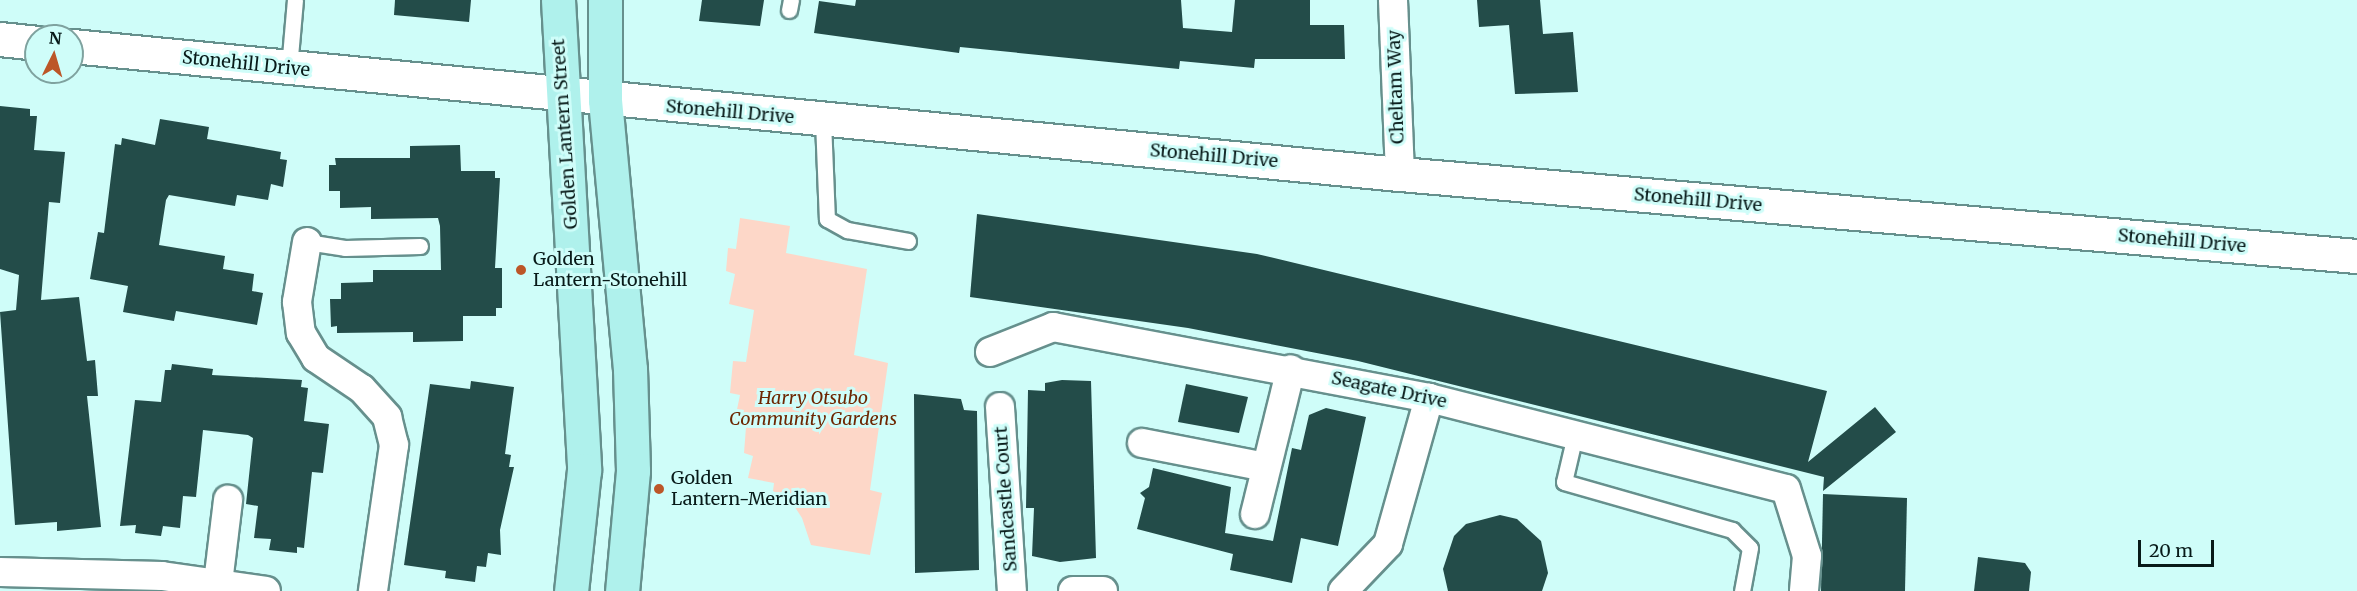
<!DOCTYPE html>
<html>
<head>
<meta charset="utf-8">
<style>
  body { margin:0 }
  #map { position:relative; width:2357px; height:591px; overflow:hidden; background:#cffdf9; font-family:Merriweather,serif }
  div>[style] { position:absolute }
  .green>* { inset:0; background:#fdd7c8 }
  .building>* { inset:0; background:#234c49 }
  .roads { filter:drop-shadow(2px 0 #66908d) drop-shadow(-2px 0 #66908d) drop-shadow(0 2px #66908d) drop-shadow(0 -2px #66908d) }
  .lane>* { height:15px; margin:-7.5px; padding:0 7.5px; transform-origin:7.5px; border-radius:7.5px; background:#fff }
  .street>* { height:28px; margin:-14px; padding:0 14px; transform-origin:14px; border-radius:14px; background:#fff }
  .secondary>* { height:33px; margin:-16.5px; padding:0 16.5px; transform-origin:16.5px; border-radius:16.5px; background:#fff }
  .primary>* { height:33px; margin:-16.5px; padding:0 16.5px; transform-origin:16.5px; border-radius:16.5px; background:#aff1ec }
  .dots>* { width:16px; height:16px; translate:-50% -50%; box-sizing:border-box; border:3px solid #cffdf9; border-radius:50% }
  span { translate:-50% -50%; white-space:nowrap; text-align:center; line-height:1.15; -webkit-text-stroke:6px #cffdf9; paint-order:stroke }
  .street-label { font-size:18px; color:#081a19 }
  .poi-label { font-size:18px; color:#081a19 }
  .left { translate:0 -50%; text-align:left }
  .park-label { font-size:18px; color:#6d2601; font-style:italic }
  .north { position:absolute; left:24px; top:24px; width:60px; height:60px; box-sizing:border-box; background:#cffdf9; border:2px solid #7fa29f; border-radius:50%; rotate:5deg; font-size:16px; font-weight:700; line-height:24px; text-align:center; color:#081a19 }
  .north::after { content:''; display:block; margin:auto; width:21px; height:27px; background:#bc5628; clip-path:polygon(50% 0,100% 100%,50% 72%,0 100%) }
  .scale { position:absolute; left:2138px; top:540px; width:76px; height:27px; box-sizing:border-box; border:3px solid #081a19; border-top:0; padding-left:8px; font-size:18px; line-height:21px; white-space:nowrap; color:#081a19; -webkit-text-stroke:4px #cffdf9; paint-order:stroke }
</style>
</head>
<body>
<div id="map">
  <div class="green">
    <i style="clip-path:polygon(740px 218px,790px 226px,786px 253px,867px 269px,854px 355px,888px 363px,870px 490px,882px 493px,870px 555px,811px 545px,802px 518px,791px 501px,773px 491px,774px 483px,748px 478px,753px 456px,744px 453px,746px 427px,734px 424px,740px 395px,730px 393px,733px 361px,746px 362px,754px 310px,729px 304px,735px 274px,726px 271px,728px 248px,736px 249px)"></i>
  </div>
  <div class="building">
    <i style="clip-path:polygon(395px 0,471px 0,469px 22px,394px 15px)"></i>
    <i style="clip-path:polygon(702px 0,764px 0,760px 26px,699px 21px)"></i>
    <i style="clip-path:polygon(856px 0,1181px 0,1183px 28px,1232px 32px,1235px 0,1310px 0,1310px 25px,1344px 25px,1345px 59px,1255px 59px,1254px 68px,1180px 61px,1179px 69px,960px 47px,959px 53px,814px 33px,819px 1px,855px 6px)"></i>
    <i style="clip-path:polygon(1477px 0,1540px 0,1543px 34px,1573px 32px,1578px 92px,1515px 94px,1509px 25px,1479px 27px)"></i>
    <i style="clip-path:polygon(0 106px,30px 109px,30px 116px,37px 116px,34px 150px,65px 152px,60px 203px,49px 202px,41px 300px,79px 297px,87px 361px,95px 360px,98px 396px,87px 396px,101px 527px,57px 531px,57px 522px,15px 525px,0 312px,16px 310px,19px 275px,0 269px)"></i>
    <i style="clip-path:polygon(160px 119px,209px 127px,207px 139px,281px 152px,280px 159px,287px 160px,283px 187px,271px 184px,268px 200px,237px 195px,235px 206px,169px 195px,166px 200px,159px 245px,225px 256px,223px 269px,254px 274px,252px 291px,263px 293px,257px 325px,176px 311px,174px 321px,123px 312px,128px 286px,90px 279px,98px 232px,104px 233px,115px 144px,121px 145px,122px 138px,155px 145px)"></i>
    <i style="clip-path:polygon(460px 145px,461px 171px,495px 171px,495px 178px,500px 178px,495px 268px,502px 268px,502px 308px,496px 308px,496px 316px,463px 316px,463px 341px,413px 342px,413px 332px,337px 333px,337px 326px,331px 327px,330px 299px,341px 299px,341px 283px,373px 282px,373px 270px,441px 270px,440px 226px,438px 218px,371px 219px,371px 207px,340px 208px,340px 191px,329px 191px,329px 165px,336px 165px,335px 158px,410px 158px,410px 146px)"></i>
    <i style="clip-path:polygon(977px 214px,1257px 254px,1827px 391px,1808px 462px,1875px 407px,1896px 432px,1823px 491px,1824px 477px,1358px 361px,1188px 328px,970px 297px)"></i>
    <i style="clip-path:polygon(172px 364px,213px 369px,212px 375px,302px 380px,301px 387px,308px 388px,304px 421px,329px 424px,323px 473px,312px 472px,304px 548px,297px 547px,297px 553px,269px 550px,271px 539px,254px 538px,258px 506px,246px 504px,253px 438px,248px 435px,203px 430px,196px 497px,183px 496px,180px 528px,163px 526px,161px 536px,135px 533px,136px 525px,120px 526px,135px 400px,161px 402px,165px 370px,171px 370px)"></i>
    <i style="clip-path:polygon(1062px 380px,1091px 381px,1096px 558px,1060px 562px,1032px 556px,1034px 508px,1026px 508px,1028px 390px,1045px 391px,1045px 383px)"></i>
    <i style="clip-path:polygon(471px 381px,514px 387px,505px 454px,511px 455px,509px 467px,514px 467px,500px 530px,501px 555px,488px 553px,486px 567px,477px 566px,475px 582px,445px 578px,446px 571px,404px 565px,430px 384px,470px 389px)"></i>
    <i style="clip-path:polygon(1186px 384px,1248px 397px,1239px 433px,1178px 422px)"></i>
    <i style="clip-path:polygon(914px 394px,961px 399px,964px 410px,977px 411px,979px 570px,915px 573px)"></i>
    <i style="clip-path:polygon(1326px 408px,1366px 417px,1338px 546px,1301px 538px,1292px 583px,1230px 570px,1233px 554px,1137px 529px,1145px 498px,1140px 493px,1149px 487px,1153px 468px,1231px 487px,1225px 533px,1273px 541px,1292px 448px,1301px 450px,1309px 415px)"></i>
    <i style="clip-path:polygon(1823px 494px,1907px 498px,1905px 591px,1821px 591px)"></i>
    <i style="clip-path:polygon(1500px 515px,1517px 519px,1541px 541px,1548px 573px,1542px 591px,1448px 591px,1443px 569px,1454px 536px,1466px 524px)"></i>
    <i style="clip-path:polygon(1978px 557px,2025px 563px,2031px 572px,2029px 591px,1974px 591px)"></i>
  </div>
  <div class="roads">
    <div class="lane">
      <i style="left:789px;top:10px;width:10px;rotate:-79deg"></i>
      <i style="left:289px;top:68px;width:68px;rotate:-85deg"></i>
      <i style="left:823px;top:121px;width:98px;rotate:87.7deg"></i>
      <i style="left:827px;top:219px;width:23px;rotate:29deg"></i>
      <i style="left:847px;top:230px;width:62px;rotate:10.2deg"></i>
      <i style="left:307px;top:242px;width:38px;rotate:9deg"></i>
      <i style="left:345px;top:248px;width:75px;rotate:-1.5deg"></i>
      <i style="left:1575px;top:435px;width:48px;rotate:103.2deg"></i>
      <i style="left:1564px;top:482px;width:175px;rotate:15.9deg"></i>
      <i style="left:1732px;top:530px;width:25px;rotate:45deg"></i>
      <i style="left:1750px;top:548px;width:44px;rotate:100.5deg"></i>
    </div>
    <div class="street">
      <i style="left:1393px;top:0;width:174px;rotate:87.7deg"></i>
      <i style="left:307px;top:242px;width:61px;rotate:99.5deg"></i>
      <i style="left:297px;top:302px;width:31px;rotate:83deg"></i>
      <i style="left:301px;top:333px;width:29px;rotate:59deg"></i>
      <i style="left:316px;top:358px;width:55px;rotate:34deg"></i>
      <i style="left:362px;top:389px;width:38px;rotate:48deg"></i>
      <i style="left:387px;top:417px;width:29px;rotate:76deg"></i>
      <i style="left:394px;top:445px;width:148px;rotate:98.2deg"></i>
      <i style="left:990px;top:352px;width:68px;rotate:-21.6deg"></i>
      <i style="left:1053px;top:327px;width:383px;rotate:10.7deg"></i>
      <i style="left:1429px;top:398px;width:368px;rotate:14.3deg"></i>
      <i style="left:1786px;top:489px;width:70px;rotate:72.6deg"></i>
      <i style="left:1807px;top:556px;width:35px;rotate:95deg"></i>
      <i style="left:1000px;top:407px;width:184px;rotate:86.3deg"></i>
      <i style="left:1142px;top:443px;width:125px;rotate:11deg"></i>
      <i style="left:1255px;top:514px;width:149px;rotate:-76.1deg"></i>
      <i style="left:0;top:572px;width:162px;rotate:1.4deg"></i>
      <i style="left:162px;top:576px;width:105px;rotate:8.2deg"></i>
      <i style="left:218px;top:583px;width:84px;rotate:-83.1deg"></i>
      <i style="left:1073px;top:591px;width:30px"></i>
      <i style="left:1343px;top:591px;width:65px;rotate:-46.2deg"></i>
      <i style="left:1388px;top:544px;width:152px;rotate:-74.3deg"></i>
    </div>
    <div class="secondary">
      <i style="left:0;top:39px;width:36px;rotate:6deg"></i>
      <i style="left:72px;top:46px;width:1334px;rotate:5.51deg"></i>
      <i style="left:1400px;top:174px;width:961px;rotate:4.9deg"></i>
    </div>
    <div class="primary">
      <i style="left:558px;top:0;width:471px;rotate:86.8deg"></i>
      <i style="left:584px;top:470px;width:122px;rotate:96.1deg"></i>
      <i style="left:605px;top:0;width:100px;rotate:90deg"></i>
      <i style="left:605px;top:100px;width:270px;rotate:84.7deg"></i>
      <i style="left:630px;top:369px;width:102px;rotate:88.3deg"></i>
      <i style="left:633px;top:471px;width:121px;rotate:95.2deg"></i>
    </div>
  </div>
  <div class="dots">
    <i style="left:521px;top:270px;background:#bc5628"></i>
    <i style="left:659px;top:489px;background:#bc5628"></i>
  </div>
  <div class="street-label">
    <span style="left:246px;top:64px;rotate:6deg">Stonehill Drive</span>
    <span style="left:1396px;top:87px;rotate:-92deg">Cheltam Way</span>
    <span style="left:730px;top:112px;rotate:5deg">Stonehill Drive</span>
    <span style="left:565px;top:134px;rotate:-94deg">Golden Lantern Street</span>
    <span style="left:1214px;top:156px;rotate:5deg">Stonehill Drive</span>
    <span style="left:1698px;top:200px;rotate:5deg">Stonehill Drive</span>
    <span style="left:2182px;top:241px;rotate:5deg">Stonehill Drive</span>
    <span style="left:1389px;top:390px;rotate:12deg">Seagate Drive</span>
    <span style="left:1006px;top:499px;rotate:-94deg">Sandcastle Court</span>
  </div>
  <div class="poi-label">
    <span class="left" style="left:533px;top:270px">Golden<br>Lantern-Stonehill</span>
    <span class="left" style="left:671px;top:489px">Golden<br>Lantern-Meridian</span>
  </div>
  <div class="park-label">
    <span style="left:813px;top:409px">Harry Otsubo<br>Community Gardens</span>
  </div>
  <div class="north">N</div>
  <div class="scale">20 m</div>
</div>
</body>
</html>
